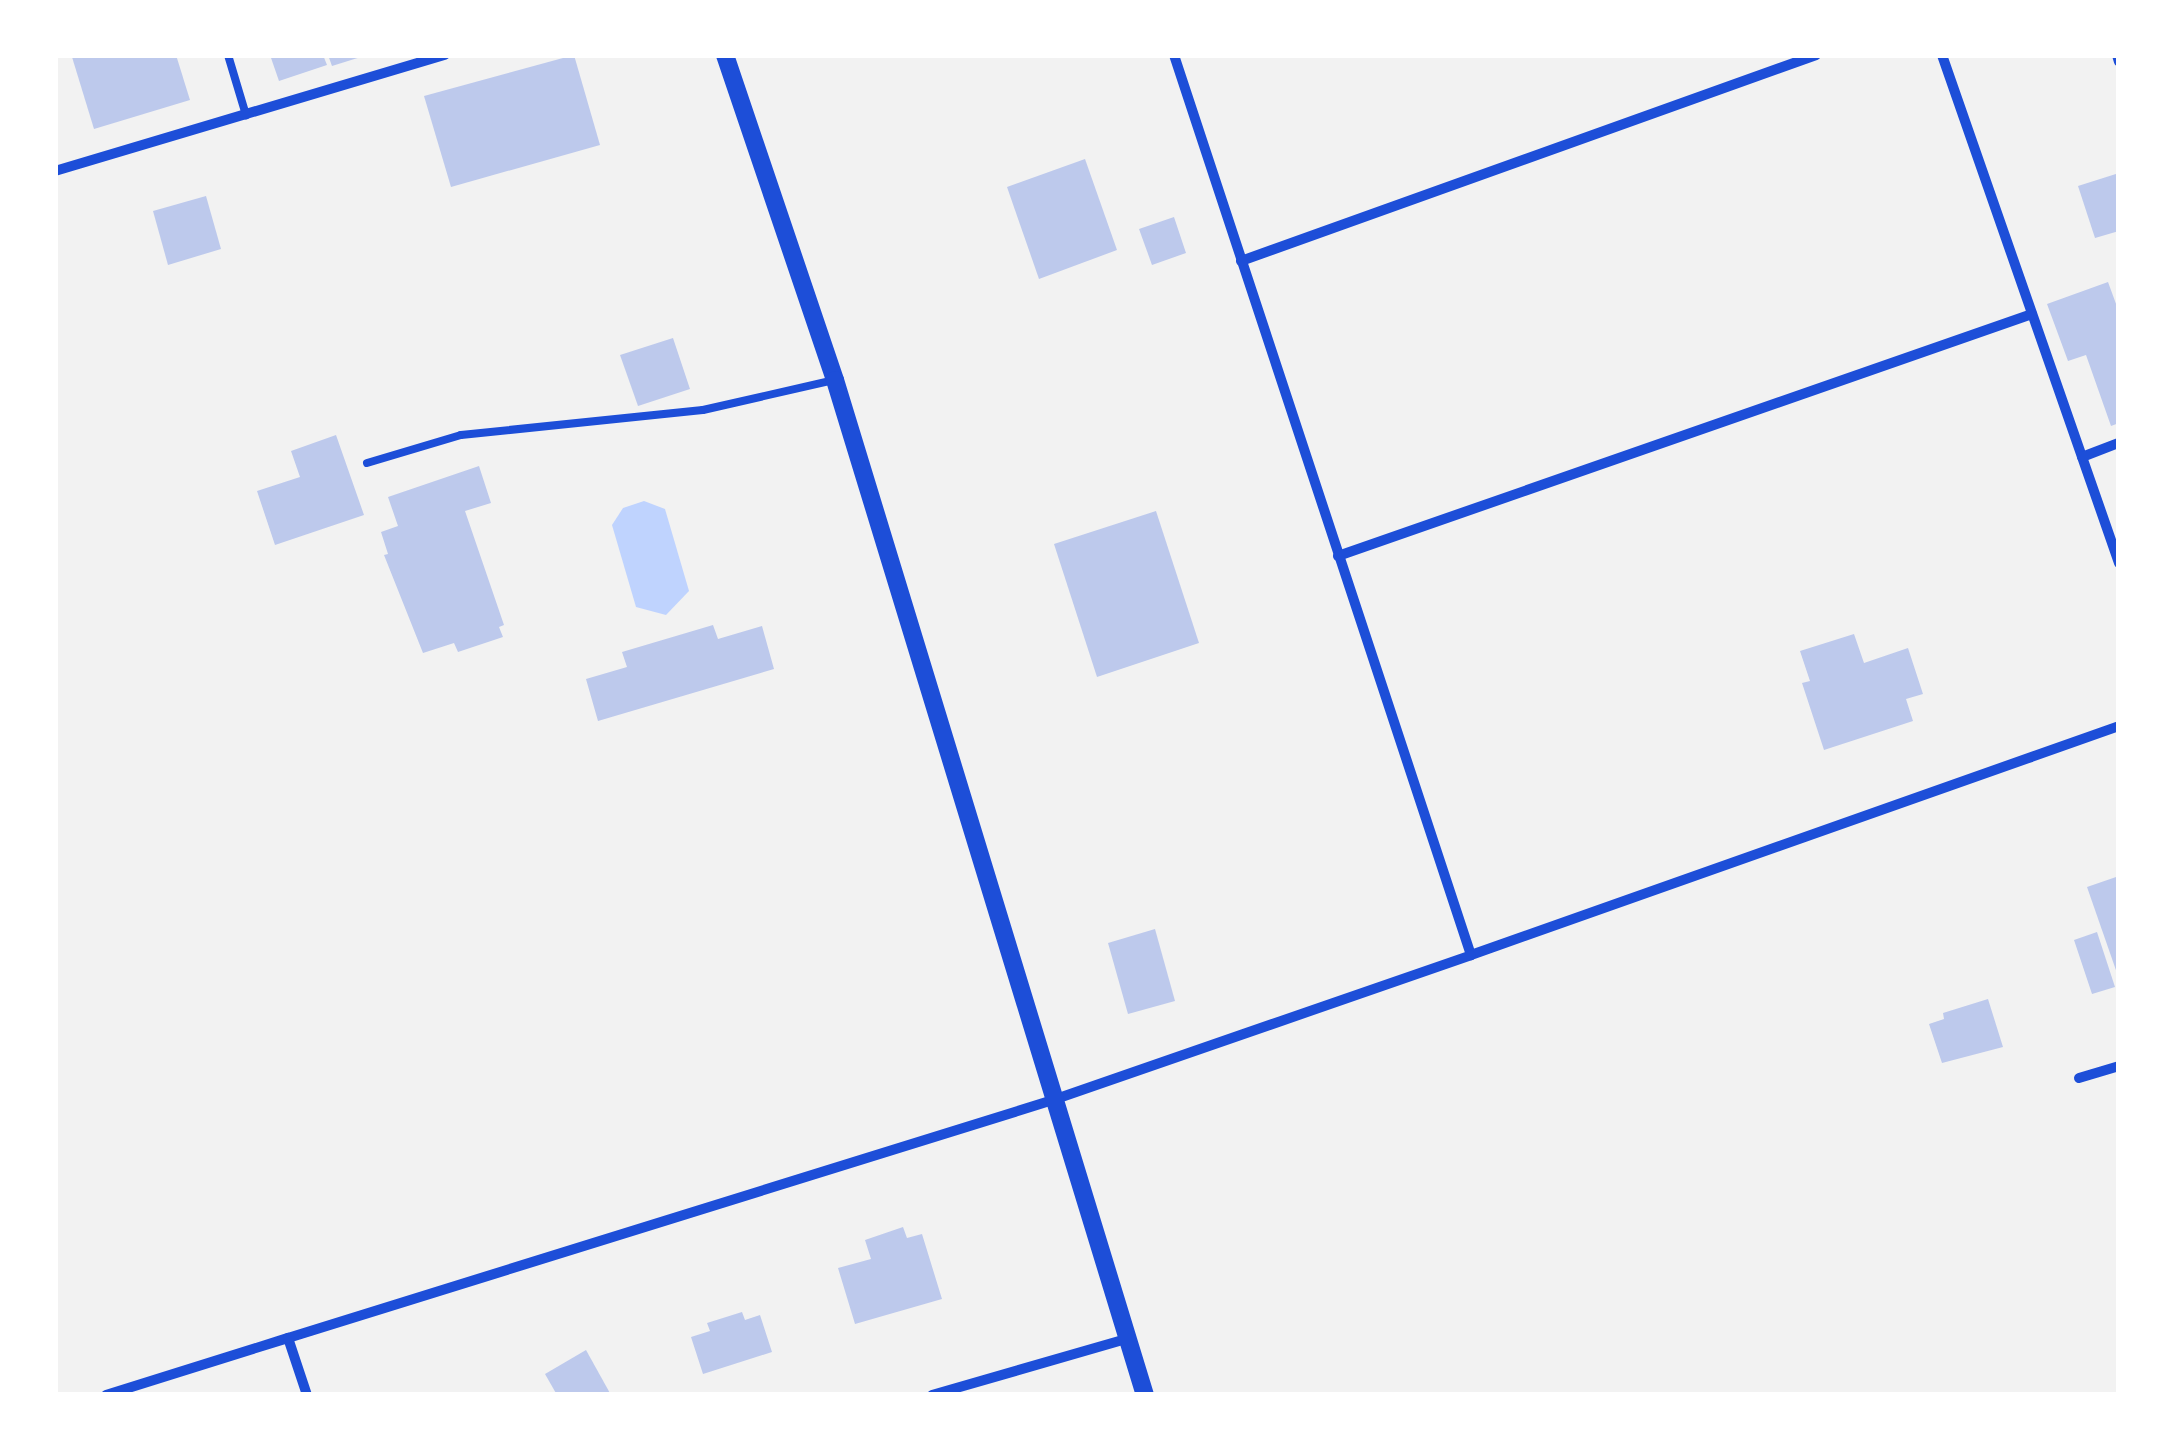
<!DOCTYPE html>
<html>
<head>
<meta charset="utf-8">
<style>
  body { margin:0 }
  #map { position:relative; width:2174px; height:1450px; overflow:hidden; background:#f2f2f2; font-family:"Golos Text",sans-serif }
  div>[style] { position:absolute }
  .water>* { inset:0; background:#bfd3fe }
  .building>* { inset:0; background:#bdc9ec }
  .service>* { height:8px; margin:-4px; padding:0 4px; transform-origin:4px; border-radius:4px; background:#1d4ed8 }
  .minor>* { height:10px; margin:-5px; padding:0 5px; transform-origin:5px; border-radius:5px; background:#1d4ed8 }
  .tertiary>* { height:18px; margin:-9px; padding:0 9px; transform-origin:9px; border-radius:9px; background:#1d4ed8 }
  span { translate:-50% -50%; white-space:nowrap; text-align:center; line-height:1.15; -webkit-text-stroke:9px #fff; paint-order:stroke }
  .frame { position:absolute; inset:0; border:58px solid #fff; pointer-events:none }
</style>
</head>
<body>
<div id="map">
  <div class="water">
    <i style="clip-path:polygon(644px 501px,665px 509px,689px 591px,666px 615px,636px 607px,612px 525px,623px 508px)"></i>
  </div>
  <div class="building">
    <i style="clip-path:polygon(79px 55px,176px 55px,190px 100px,94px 129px,72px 57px)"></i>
    <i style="clip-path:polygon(270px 55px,323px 55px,327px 65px,279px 81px)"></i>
    <i style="clip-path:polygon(328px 55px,364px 55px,364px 56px,332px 66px)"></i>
    <i style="clip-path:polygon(574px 55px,600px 145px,451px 187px,424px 96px)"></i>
    <i style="clip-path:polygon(1085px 159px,1117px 250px,1039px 279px,1007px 187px)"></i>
    <i style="clip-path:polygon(2119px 173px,2119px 231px,2095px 238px,2078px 186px)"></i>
    <i style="clip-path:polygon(206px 196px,221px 249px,168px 265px,153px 211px)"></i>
    <i style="clip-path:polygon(1174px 217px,1186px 253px,1152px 265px,1139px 229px)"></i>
    <i style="clip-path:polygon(2108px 282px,2119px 312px,2119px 423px,2111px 426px,2086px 355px,2068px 361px,2047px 304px)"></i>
    <i style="clip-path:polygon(673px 338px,690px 389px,638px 406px,620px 355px)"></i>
    <i style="clip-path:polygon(336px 435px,364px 515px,275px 545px,257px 491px,300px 477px,291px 451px)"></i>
    <i style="clip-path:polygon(479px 466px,491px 503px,465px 511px,504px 625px,499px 627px,503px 637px,458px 652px,454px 643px,423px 653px,384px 555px,388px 554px,381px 532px,398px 526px,388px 497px)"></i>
    <i style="clip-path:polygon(1156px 511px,1199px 643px,1097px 677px,1054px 544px)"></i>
    <i style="clip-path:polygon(713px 625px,718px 639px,762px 626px,774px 669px,598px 721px,586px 679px,627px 667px,622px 652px)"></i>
    <i style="clip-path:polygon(1854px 634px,1864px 663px,1908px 648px,1923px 694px,1906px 699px,1913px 721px,1824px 750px,1802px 683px,1810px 681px,1800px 651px)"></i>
    <i style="clip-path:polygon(2119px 876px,2119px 976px,2118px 976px,2087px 887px)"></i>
    <i style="clip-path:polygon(1155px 929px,1175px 1001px,1128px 1014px,1108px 943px)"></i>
    <i style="clip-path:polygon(2097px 932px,2115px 987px,2092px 994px,2074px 940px)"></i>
    <i style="clip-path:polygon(1988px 999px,2003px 1047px,1942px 1063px,1929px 1024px,1944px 1019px,1943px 1013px)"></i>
    <i style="clip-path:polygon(903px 1227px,907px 1238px,922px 1234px,942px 1299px,855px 1324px,838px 1268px,871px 1259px,865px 1240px)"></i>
    <i style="clip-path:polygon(742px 1312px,745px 1320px,760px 1315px,772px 1352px,703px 1374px,691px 1337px,710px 1331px,707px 1323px)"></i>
    <i style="clip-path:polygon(586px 1350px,611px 1395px,557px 1395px,545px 1374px)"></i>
  </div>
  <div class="service">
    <i style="left:228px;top:55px;width:63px;rotate:73.3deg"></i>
    <i style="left:367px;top:463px;width:98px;rotate:-16.6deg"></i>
    <i style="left:461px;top:435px;width:243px;rotate:-5.9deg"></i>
    <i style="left:703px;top:410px;width:134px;rotate:-12.9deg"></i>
  </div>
  <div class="minor">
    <i style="left:1174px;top:55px;width:948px;rotate:71.74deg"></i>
    <i style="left:1471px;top:955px;width:687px;rotate:-19.46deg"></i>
    <i style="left:1942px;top:55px;width:538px;rotate:70.79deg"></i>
    <i style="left:2117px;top:55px;width:7px;rotate:74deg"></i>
    <i style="left:55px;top:171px;width:407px;rotate:-16.6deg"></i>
    <i style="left:1241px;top:261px;width:611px;rotate:-19.71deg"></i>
    <i style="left:2082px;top:457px;width:40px;rotate:-21deg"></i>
    <i style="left:1338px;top:556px;width:735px;rotate:-19.22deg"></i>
    <i style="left:2079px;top:1078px;width:42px;rotate:-16.7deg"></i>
    <i style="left:106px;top:1395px;width:191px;rotate:-17.4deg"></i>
    <i style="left:307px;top:1395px;width:60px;rotate:-108.4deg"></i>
    <i style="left:288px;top:1338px;width:801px;rotate:-17.28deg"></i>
    <i style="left:1053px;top:1100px;width:442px;rotate:-19.1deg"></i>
    <i style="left:932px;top:1395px;width:202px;rotate:-16.1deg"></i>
  </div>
  <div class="tertiary">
    <i style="left:725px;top:55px;width:343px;rotate:71.3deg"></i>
    <i style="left:835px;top:380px;width:1061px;rotate:73.02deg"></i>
  </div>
  <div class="frame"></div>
</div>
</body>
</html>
